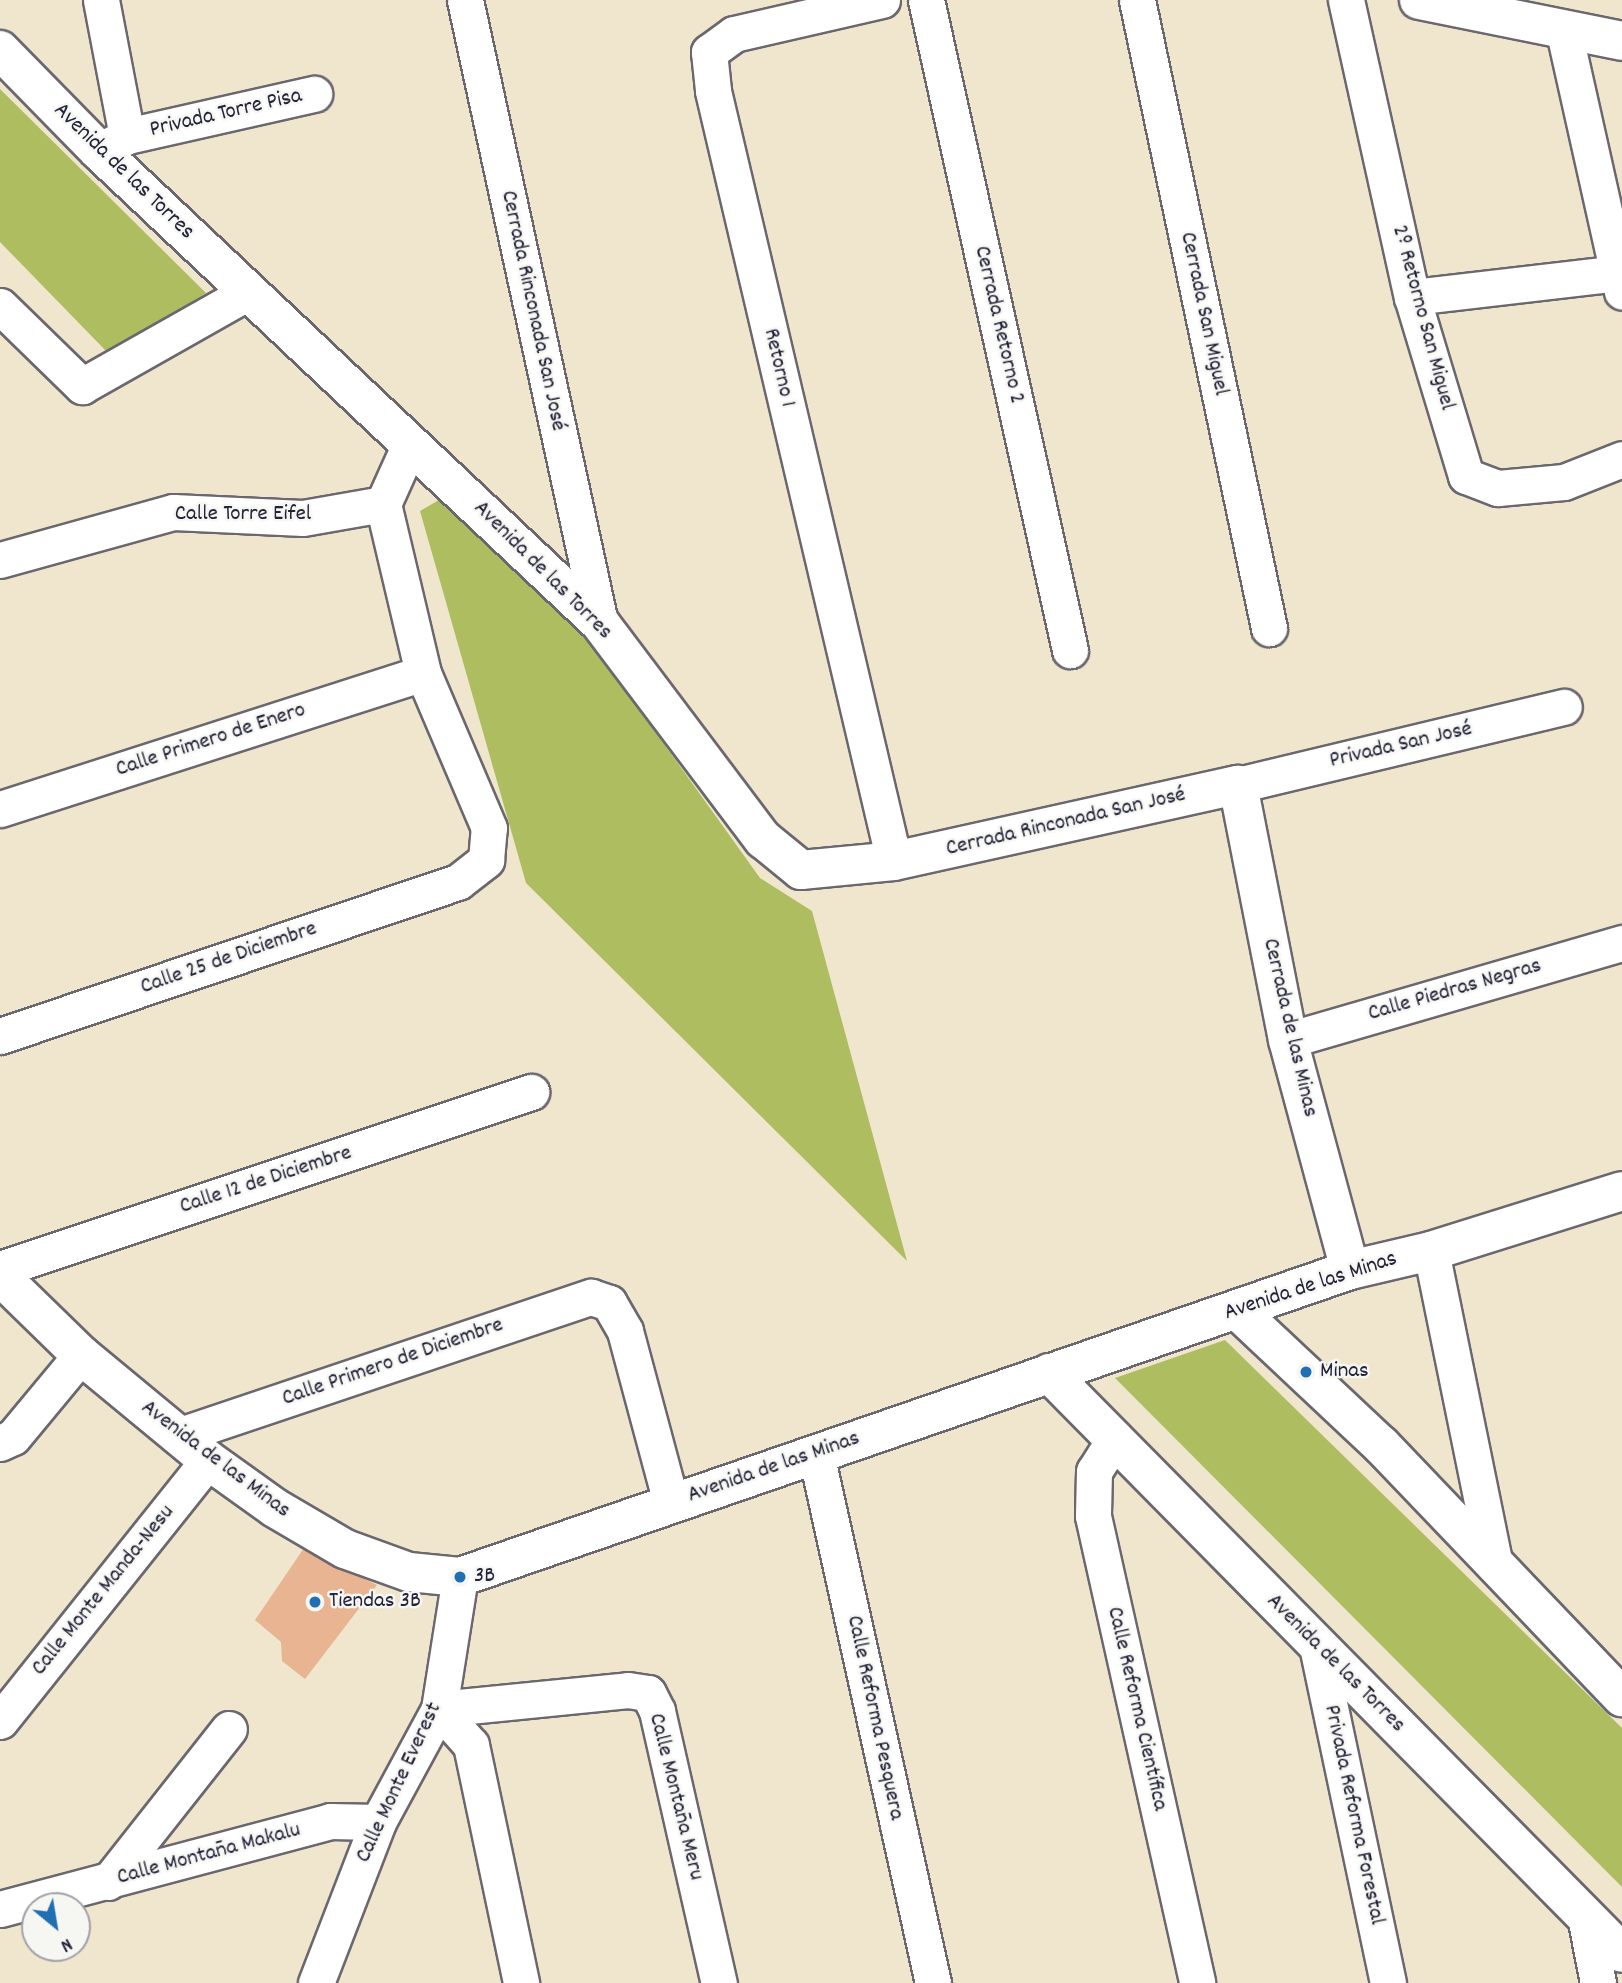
<!DOCTYPE html>
<html>
<head>
<meta charset="utf-8">
<style>
  body { margin:0 }
  #map { position:relative; width:1622px; height:1983px; overflow:hidden; background:#f0e6ce; font-family:Dekko,sans-serif }
  div>[style] { position:absolute }
  .green>* { inset:0; background:#aebd60 }
  .building>* { inset:0; background:#e8b491 }
  .roads { filter:drop-shadow(2px 0 #6a676e) drop-shadow(-2px 0 #6a676e) drop-shadow(0 2px #6a676e) drop-shadow(0 -2px #6a676e) }
  .street>* { height:35px; margin:-17.5px; padding:0 17.5px; transform-origin:17.5px; border-radius:17.5px; background:#fff }
  .secondary>* { height:38px; margin:-19px; padding:0 19px; transform-origin:19px; border-radius:19px; background:#fff }
  .dots>* { width:19px; height:19px; translate:-50% -50%; box-sizing:border-box; border:4px solid #f6f6f2; border-radius:50% }
  span { translate:-50% -50%; white-space:nowrap; text-align:center; line-height:1.15; -webkit-text-stroke:5px #f6f6f2; paint-order:stroke }
  .street-label { font-size:23px; color:#22223b }
  .poi-label { font-size:23px; color:#22223b }
  .left { translate:0 -50%; text-align:left }
  .north { position:absolute; left:21px; top:1892px; width:70px; height:70px; box-sizing:border-box; background:#f6f6f2; border:2px solid #a1a1a9; border-radius:50%; rotate:150deg; font-size:19px; font-weight:700; line-height:28px; text-align:center; color:#22223b }
  .north::after { content:''; display:block; margin:auto; width:24px; height:32px; background:#1f6fb2; clip-path:polygon(50% 0,100% 100%,50% 72%,0 100%) }
</style>
</head>
<body>
<div id="map">
  <div class="green">
    <i style="clip-path:polygon(0 89px,206px 293px,109px 354px,0 242px)"></i>
    <i style="clip-path:polygon(451px 493px,569px 611px,760px 878px,812px 911px,907px 1261px,526px 883px,420px 511px)"></i>
    <i style="clip-path:polygon(1225px 1340px,1622px 1728px,1622px 1887px,1115px 1378px)"></i>
  </div>
  <div class="building">
    <i style="clip-path:polygon(304px 1548px,377px 1585px,305px 1679px,282px 1661px,281px 1642px,255px 1620px)"></i>
  </div>
  <div class="roads">
    <div class="street">
      <i style="left:101px;top:0;width:138px;rotate:79.2deg"></i>
      <i style="left:465px;top:0;width:637px;rotate:77.77deg"></i>
      <i style="left:882px;top:0;width:152px;rotate:167.1deg"></i>
      <i style="left:734px;top:34px;width:31px;rotate:144deg"></i>
      <i style="left:709px;top:52px;width:39px;rotate:84deg"></i>
      <i style="left:713px;top:91px;width:791px;rotate:76.77deg"></i>
      <i style="left:926px;top:0;width:666px;rotate:77.51deg"></i>
      <i style="left:1137px;top:0;width:642px;rotate:78.13deg"></i>
      <i style="left:1346px;top:0;width:304px;rotate:77.5deg"></i>
      <i style="left:1412px;top:297px;width:187px;rotate:73.2deg"></i>
      <i style="left:1466px;top:476px;width:34px;rotate:21deg"></i>
      <i style="left:1498px;top:488px;width:66px;rotate:-5.2deg"></i>
      <i style="left:1564px;top:482px;width:62px;rotate:-21.6deg"></i>
      <i style="left:1564px;top:32px;width:266px;rotate:77.4deg"></i>
      <i style="left:99px;top:151px;width:32px;rotate:-28deg"></i>
      <i style="left:127px;top:136px;width:192px;rotate:-12.7deg"></i>
      <i style="left:1412px;top:297px;width:207px;rotate:-6.6deg"></i>
      <i style="left:0;top:306px;width:115px;rotate:44.3deg"></i>
      <i style="left:82px;top:386px;width:191px;rotate:-29.5deg"></i>
      <i style="left:383px;top:504px;width:66px;rotate:-65.8deg"></i>
      <i style="left:0;top:560px;width:180px;rotate:-15.5deg"></i>
      <i style="left:173px;top:512px;width:130px;rotate:2.6deg"></i>
      <i style="left:303px;top:518px;width:81px;rotate:-9.9deg"></i>
      <i style="left:1238px;top:785px;width:335px;rotate:-13.5deg"></i>
      <i style="left:0;top:809px;width:444px;rotate:-17.8deg"></i>
      <i style="left:0;top:1036px;width:483px;rotate:-18.6deg"></i>
      <i style="left:458px;top:882px;width:36px;rotate:-38deg"></i>
      <i style="left:486px;top:860px;width:32px;rotate:-85deg"></i>
      <i style="left:489px;top:828px;width:168px;rotate:-113.1deg"></i>
      <i style="left:423px;top:673px;width:174px;rotate:-103.3deg"></i>
      <i style="left:1288px;top:1040px;width:348px;rotate:-16.2deg"></i>
      <i style="left:1431px;top:1251px;width:321px;rotate:78.5deg"></i>
      <i style="left:0;top:1269px;width:560px;rotate:-18.43deg"></i>
      <i style="left:177px;top:1436px;width:437px;rotate:-18.6deg"></i>
      <i style="left:591px;top:1297px;width:19px;rotate:18deg"></i>
      <i style="left:609px;top:1303px;width:32px;rotate:60deg"></i>
      <i style="left:625px;top:1331px;width:178px;rotate:75deg"></i>
      <i style="left:1115px;top:1438px;width:39px;rotate:122deg"></i>
      <i style="left:1094px;top:1471px;width:45px;rotate:91.3deg"></i>
      <i style="left:1093px;top:1516px;width:478px;rotate:77.4deg"></i>
      <i style="left:0;top:1443px;width:14px;rotate:-25deg"></i>
      <i style="left:13px;top:1437px;width:107px;rotate:-50.3deg"></i>
      <i style="left:816px;top:1454px;width:542px;rotate:77.53deg"></i>
      <i style="left:1317px;top:1646px;width:344px;rotate:78.1deg"></i>
      <i style="left:439px;top:1709px;width:190px;rotate:-5.7deg"></i>
      <i style="left:628px;top:1690px;width:20px;rotate:9deg"></i>
      <i style="left:648px;top:1693px;width:20px;rotate:63deg"></i>
      <i style="left:657px;top:1711px;width:279px;rotate:77.2deg"></i>
      <i style="left:439px;top:1709px;width:48px;rotate:48.4deg"></i>
      <i style="left:471px;top:1745px;width:243px;rotate:78.1deg"></i>
      <i style="left:0;top:1721px;width:334px;rotate:-51.4deg"></i>
      <i style="left:108px;top:1882px;width:195px;rotate:-51.7deg"></i>
      <i style="left:0;top:1909px;width:342px;rotate:-14.9deg"></i>
      <i style="left:330px;top:1821px;width:48px;rotate:1.2deg"></i>
      <i style="left:1585px;top:1916px;width:68px;rotate:79deg"></i>
      <i style="left:316px;top:1983px;width:173px;rotate:-68.9deg"></i>
      <i style="left:378px;top:1822px;width:128px;rotate:-61.6deg"></i>
      <i style="left:439px;top:1709px;width:134px;rotate:-81deg"></i>
    </div>
    <div class="secondary">
      <i style="left:1419px;top:0;width:207px;rotate:11.4deg"></i>
      <i style="left:0;top:50px;width:141px;rotate:45.6deg"></i>
      <i style="left:99px;top:151px;width:688px;rotate:43.29deg"></i>
      <i style="left:600px;top:623px;width:271px;rotate:53deg"></i>
      <i style="left:763px;top:839px;width:49px;rotate:39.2deg"></i>
      <i style="left:801px;top:870px;width:93px;rotate:-5.5deg"></i>
      <i style="left:894px;top:861px;width:352px;rotate:-12.5deg"></i>
      <i style="left:1238px;top:785px;width:260px;rotate:78.9deg"></i>
      <i style="left:1288px;top:1040px;width:238px;rotate:74.9deg"></i>
      <i style="left:0;top:1276px;width:113px;rotate:44.3deg"></i>
      <i style="left:81px;top:1355px;width:165px;rotate:39.6deg"></i>
      <i style="left:208px;top:1460px;width:82px;rotate:35.6deg"></i>
      <i style="left:275px;top:1508px;width:81px;rotate:30.4deg"></i>
      <i style="left:345px;top:1549px;width:68px;rotate:19.8deg"></i>
      <i style="left:409px;top:1572px;width:51px;rotate:5.6deg"></i>
      <i style="left:460px;top:1577px;width:941px;rotate:-19.03deg"></i>
      <i style="left:1350px;top:1270px;width:83px;rotate:-13.2deg"></i>
      <i style="left:1431px;top:1251px;width:200px;rotate:-17.4deg"></i>
      <i style="left:1237px;top:1310px;width:197px;rotate:43.2deg"></i>
      <i style="left:1381px;top:1445px;width:349px;rotate:46.3deg"></i>
      <i style="left:1049px;top:1373px;width:815px;rotate:45.35deg"></i>
    </div>
  </div>
  <div class="dots">
    <i style="left:1306px;top:1372px;background:#1f6fb2"></i>
    <i style="left:460px;top:1577px;background:#1f6fb2"></i>
    <i style="left:315px;top:1602px;background:#1f6fb2"></i>
  </div>
  <div class="street-label">
    <span style="left:226px;top:114px;rotate:-13deg">Privada Torre Pisa</span>
    <span style="left:123px;top:172px;rotate:44deg">Avenida de las Torres</span>
    <span style="left:532px;top:311px;rotate:78deg">Cerrada Rinconada San José</span>
    <span style="left:1203px;top:314px;rotate:78deg">Cerrada San Miguel</span>
    <span style="left:1422px;top:318px;rotate:75deg">2º Retorno San Miguel</span>
    <span style="left:998px;top:325px;rotate:77deg">Cerrada Retorno 2</span>
    <span style="left:778px;top:368px;rotate:77deg">Retorno 1</span>
    <span style="left:243px;top:515px">Calle Torre Eifel</span>
    <span style="left:542px;top:571px;rotate:45deg">Avenida de las Torres</span>
    <span style="left:211px;top:741px;rotate:-18deg">Calle Primero de Enero</span>
    <span style="left:1401px;top:746px;rotate:-13deg">Privada San José</span>
    <span style="left:1066px;top:823px;rotate:-13deg">Cerrada Rinconada San José</span>
    <span style="left:229px;top:959px;rotate:-19deg">Calle 25 de Diciembre</span>
    <span style="left:1455px;top:991px;rotate:-16deg">Calle Piedras Negras</span>
    <span style="left:1289px;top:1028px;rotate:77deg">Cerrada de las Minas</span>
    <span style="left:266px;top:1181px;rotate:-18deg">Calle 12 de Diciembre</span>
    <span style="left:1311px;top:1287px;rotate:-18deg">Avenida de las Minas</span>
    <span style="left:393px;top:1363px;rotate:-19deg">Calle Primero de Diciembre</span>
    <span style="left:215px;top:1460px;rotate:37deg">Avenida de las Minas</span>
    <span style="left:774px;top:1468px;rotate:-19deg">Avenida de las Minas</span>
    <span style="left:104px;top:1591px;rotate:-51deg">Calle Monte Manda-Nesu</span>
    <span style="left:1335px;top:1664px;rotate:45deg">Avenida de las Torres</span>
    <span style="left:1136px;top:1709px;rotate:77deg">Calle Reforma Científica</span>
    <span style="left:874px;top:1718px;rotate:78deg">Calle Reforma Pesquera</span>
    <span style="left:400px;top:1783px;rotate:-65deg">Calle Monte Everest</span>
    <span style="left:675px;top:1797px;rotate:76deg">Calle Montaña Meru</span>
    <span style="left:1353px;top:1815px;rotate:78deg">Privada Reforma Forestal</span>
    <span style="left:209px;top:1855px;rotate:-15deg">Calle Montaña Makalu</span>
  </div>
  <div class="poi-label">
    <span class="left" style="left:1320px;top:1372px">Minas</span>
    <span class="left" style="left:474px;top:1577px">3B</span>
    <span class="left" style="left:329px;top:1602px">Tiendas 3B</span>
  </div>
  <div class="north">N</div>
</div>
</body>
</html>
